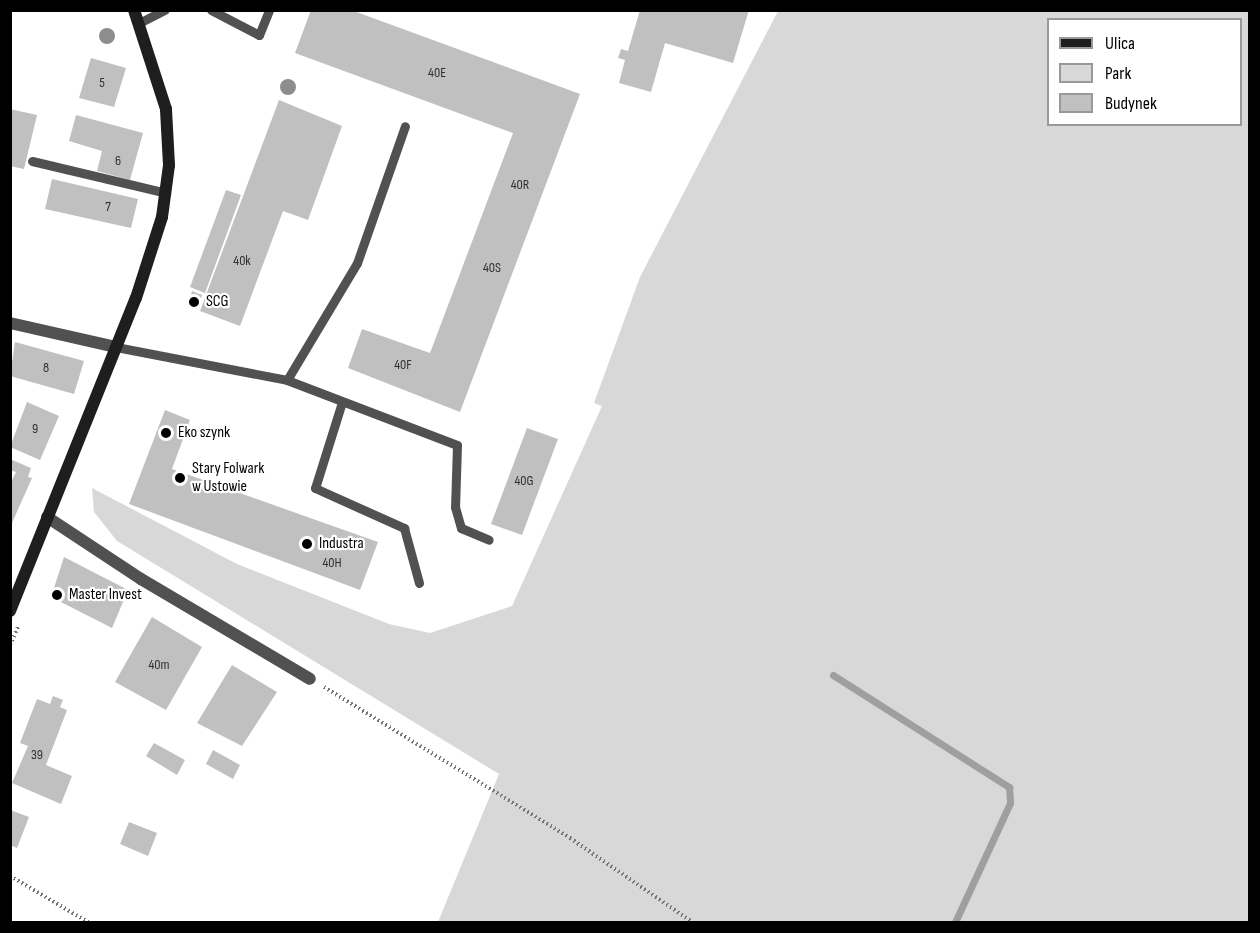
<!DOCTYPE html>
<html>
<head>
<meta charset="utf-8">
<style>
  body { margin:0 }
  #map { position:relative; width:1260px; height:933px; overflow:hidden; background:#fff; font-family:"Sofia Sans Condensed",sans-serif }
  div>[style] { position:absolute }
  .green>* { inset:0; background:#d8d8d8 }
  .stream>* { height:7px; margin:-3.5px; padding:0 3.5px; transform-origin:3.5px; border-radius:3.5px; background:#9f9f9f }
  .building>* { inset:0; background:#c0c0c0 }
  .path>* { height:4px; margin-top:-2px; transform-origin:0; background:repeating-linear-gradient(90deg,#737373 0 1.5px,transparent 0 4.5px) }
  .lane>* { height:9px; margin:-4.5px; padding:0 4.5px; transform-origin:4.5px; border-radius:4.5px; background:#515151 }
  .street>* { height:12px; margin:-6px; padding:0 6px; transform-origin:6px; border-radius:6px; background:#515151 }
  .secondary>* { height:12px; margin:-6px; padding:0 6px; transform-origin:6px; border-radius:6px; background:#1e1e1e }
  .trees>* { width:16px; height:16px; margin:-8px; border-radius:50%; background:#8d8d8d }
  .dots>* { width:16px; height:16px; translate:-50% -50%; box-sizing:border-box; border:3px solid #fff; border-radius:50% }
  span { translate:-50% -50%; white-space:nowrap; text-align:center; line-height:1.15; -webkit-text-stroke:4.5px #fff; paint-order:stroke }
  .number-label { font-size:14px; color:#303030 }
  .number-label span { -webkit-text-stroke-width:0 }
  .poi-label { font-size:16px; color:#000 }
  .left { translate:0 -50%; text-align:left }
  .frame { position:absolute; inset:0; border:12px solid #000; pointer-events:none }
  .legend { position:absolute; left:1047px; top:18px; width:195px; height:108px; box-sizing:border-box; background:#fff; border:2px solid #999; margin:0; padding:8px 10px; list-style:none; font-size:18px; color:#000 }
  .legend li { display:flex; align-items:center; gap:12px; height:30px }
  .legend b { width:30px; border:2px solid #999 }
</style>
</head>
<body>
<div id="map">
  <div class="green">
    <i style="clip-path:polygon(evenodd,778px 11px,1249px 11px,1249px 922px,438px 922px,499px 774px,117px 541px,94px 512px,92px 488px,237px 564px,389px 624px,430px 633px,512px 606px,602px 406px,594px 403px,640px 277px,778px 11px,1048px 20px,1240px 20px,1240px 124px,1048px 124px,1048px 20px)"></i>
  </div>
  <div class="stream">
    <i style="left:833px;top:675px;width:209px;rotate:32.5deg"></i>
    <i style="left:1009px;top:787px;width:16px;rotate:86deg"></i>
    <i style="left:1010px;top:803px;width:131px;rotate:114.8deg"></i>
  </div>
  <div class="building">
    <i style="clip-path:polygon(311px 10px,351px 10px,580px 94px,460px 412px,348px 368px,362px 329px,430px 353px,513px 133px,295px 53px)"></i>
    <i style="clip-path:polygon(640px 10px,749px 10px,733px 63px,665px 43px,651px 92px,619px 83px,625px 60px,618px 58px,621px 49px,628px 51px)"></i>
    <i style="clip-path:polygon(91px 58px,126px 68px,114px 107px,79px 98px)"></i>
    <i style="clip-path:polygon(279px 100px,342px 126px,308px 220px,283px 211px,240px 326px,200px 311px)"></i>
    <i style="clip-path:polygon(10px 109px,37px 115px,24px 169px,10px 166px)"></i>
    <i style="clip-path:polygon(76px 115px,143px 133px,130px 180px,97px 171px,102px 151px,69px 141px)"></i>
    <i style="clip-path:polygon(52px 179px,138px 199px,131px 228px,45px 209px)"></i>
    <i style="clip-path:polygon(226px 190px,241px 195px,205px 293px,190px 287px)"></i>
    <i style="clip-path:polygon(192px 291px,202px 295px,198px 309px,188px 306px)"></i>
    <i style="clip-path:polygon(15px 342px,84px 361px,74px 394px,10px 376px)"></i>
    <i style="clip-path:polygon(27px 402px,59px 416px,40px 460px,10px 447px)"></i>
    <i style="clip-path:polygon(165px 410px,190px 420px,172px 469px,378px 542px,360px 590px,129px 504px)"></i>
    <i style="clip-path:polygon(527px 428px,558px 439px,522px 535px,491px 524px)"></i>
    <i style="clip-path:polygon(10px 459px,31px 468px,28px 477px,32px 478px,12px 523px,10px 484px,16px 472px,10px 470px)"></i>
    <i style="clip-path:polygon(64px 557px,128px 590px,112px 628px,51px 597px)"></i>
    <i style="clip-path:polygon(152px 617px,202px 647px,166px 710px,115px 682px)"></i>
    <i style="clip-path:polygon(232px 665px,277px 692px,242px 746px,197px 723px)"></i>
    <i style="clip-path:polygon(53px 696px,63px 700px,60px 707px,67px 710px,46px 765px,72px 776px,61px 804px,12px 783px,28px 746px,20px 743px,37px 699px,50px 704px)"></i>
    <i style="clip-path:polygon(154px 743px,185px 760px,177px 775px,146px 756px)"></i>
    <i style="clip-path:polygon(213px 750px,240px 765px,233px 779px,206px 764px)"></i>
    <i style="clip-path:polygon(10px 810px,29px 817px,17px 848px,10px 845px)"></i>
    <i style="clip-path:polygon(129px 822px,157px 833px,148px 856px,120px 844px)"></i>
  </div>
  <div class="path">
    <i style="left:10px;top:645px;width:22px;rotate:-66deg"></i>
    <i style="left:324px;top:687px;width:289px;rotate:31.5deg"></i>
    <i style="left:570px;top:838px;width:148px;rotate:34.5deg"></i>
    <i style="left:10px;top:876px;width:91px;rotate:30.5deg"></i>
  </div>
  <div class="lane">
    <i style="left:211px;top:10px;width:54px;rotate:27.5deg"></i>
    <i style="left:259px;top:35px;width:27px;rotate:-68deg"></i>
    <i style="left:139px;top:23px;width:29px;rotate:-27deg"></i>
    <i style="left:32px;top:161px;width:138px;rotate:13.4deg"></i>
    <i style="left:116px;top:347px;width:174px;rotate:10.9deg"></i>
    <i style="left:287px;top:380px;width:136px;rotate:-59.1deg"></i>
    <i style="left:357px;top:263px;width:145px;rotate:-70.7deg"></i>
    <i style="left:287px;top:380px;width:182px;rotate:20.9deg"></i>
    <i style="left:457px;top:445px;width:62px;rotate:91.8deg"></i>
    <i style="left:455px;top:507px;width:22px;rotate:74deg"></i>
    <i style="left:461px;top:528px;width:30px;rotate:23deg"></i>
    <i style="left:342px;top:402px;width:90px;rotate:107.4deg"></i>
    <i style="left:315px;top:488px;width:98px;rotate:24.2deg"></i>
    <i style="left:404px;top:528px;width:57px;rotate:74.7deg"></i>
  </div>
  <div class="street">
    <i style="left:10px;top:323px;width:109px;rotate:12.8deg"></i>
    <i style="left:47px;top:517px;width:113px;rotate:33.4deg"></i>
    <i style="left:141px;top:579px;width:196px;rotate:30.6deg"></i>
  </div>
  <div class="secondary">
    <i style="left:10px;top:611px;width:337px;rotate:-68.1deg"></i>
    <i style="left:136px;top:298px;width:85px;rotate:-72.2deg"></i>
    <i style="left:162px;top:217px;width:52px;rotate:-82.3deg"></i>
    <i style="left:169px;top:165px;width:56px;rotate:-93.1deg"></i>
    <i style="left:166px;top:109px;width:104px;rotate:-107.9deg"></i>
  </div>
  <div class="trees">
    <i style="left:107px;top:36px"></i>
    <i style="left:288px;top:87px"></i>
  </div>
  <div class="dots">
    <i style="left:194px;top:302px;background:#000"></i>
    <i style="left:166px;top:433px;background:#000"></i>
    <i style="left:180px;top:478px;background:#000"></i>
    <i style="left:307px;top:544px;background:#000"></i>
    <i style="left:57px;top:595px;background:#000"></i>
  </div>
  <div class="number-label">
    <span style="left:437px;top:73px">40E</span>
    <span style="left:102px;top:83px">5</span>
    <span style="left:118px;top:161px">6</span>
    <span style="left:520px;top:185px">40R</span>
    <span style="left:108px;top:207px">7</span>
    <span style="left:242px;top:261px">40k</span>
    <span style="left:492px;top:268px">40S</span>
    <span style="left:403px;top:365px">40F</span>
    <span style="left:46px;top:368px">8</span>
    <span style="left:35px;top:429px">9</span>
    <span style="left:524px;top:481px">40G</span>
    <span style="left:332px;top:563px">40H</span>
    <span style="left:159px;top:665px">40m</span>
    <span style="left:37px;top:755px">39</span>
  </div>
  <div class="poi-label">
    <span class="left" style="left:206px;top:302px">SCG</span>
    <span class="left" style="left:178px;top:433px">Eko szynk</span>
    <span class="left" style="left:192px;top:478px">Stary Folwark<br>w Ustowie</span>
    <span class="left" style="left:319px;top:544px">Industra</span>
    <span class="left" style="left:69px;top:595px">Master Invest</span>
  </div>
  <div class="frame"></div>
  <ul class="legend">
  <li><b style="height:8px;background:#1e1e1e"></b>Ulica</li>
  <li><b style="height:16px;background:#d8d8d8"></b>Park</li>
  <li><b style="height:16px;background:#c0c0c0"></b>Budynek</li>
  </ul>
</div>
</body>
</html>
